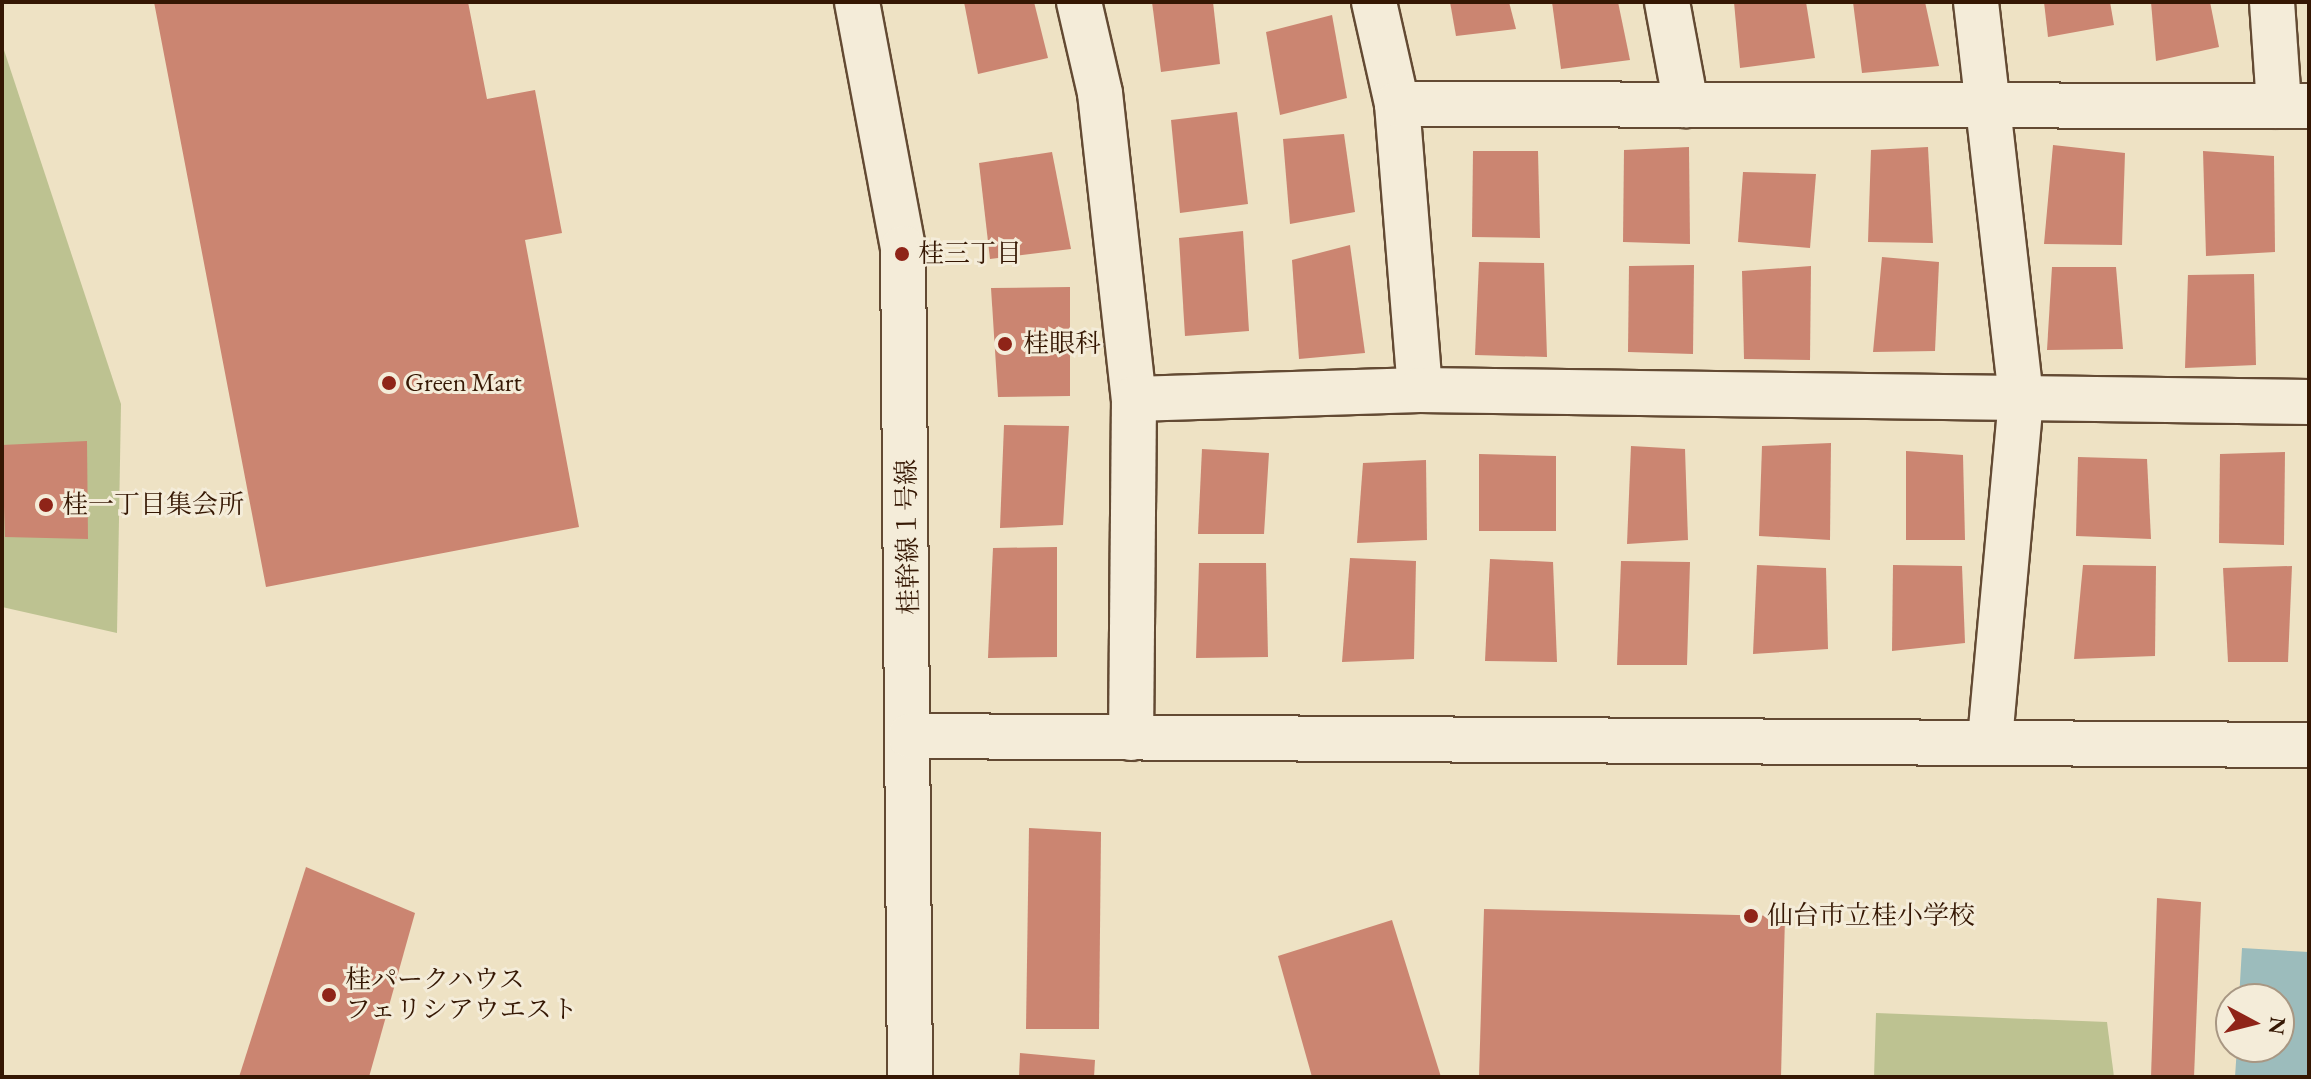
<!DOCTYPE html>
<html>
<head>
<meta charset="utf-8">
<style>
  body { margin:0 }
  #map { position:relative; width:2311px; height:1079px; overflow:hidden; background:#eee2c4; font-family:"EB Garamond","Noto Serif JP",serif }
  div>[style] { position:absolute }
  .green>* { inset:0; background:#bdc291 }
  .water>* { inset:0; background:#9cbcbc }
  .building>* { inset:0; background:#cb8571 }
  .roads { filter:drop-shadow(2px 0 #634a33) drop-shadow(-2px 0 #634a33) drop-shadow(0 2px #634a33) drop-shadow(0 -2px #634a33) }
  .minor>* { height:44px; margin:-22px; padding:0 22px; transform-origin:22px; border-radius:22px; background:#f4ecd9 }
  .tertiary>* { height:44px; margin:-22px; padding:0 22px; transform-origin:22px; border-radius:22px; background:#f4ecd9 }
  .dots>* { width:22px; height:22px; translate:-50% -50%; box-sizing:border-box; border:4px solid #f4ecd9; border-radius:50% }
  span { translate:-50% -50%; white-space:nowrap; text-align:center; line-height:1.15; -webkit-text-stroke:6px #f4ecd9; paint-order:stroke }
  .poi-label { font-size:26px; color:#351703 }
  .left { translate:0 -50%; text-align:left }
  .street-label { font-size:26px; color:#351703 }
  .frame { position:absolute; inset:0; border:4px solid #351703; pointer-events:none }
  .north { position:absolute; left:2215px; top:983px; width:80px; height:80px; box-sizing:border-box; background:#f4ecd9; border:2px solid #a89783; border-radius:50%; rotate:97deg; font-size:22px; font-weight:700; line-height:32px; text-align:center; color:#351703 }
  .north::after { content:''; display:block; margin:auto; width:28px; height:36px; background:#8f2418; clip-path:polygon(50% 0,100% 100%,50% 72%,0 100%) }
</style>
</head>
<body>
<div id="map">
  <div class="green">
    <i style="clip-path:polygon(2px 44px,121px 404px,117px 633px,2px 607px)"></i>
    <i style="clip-path:polygon(1876px 1013px,2107px 1022px,2114px 1077px,1874px 1077px)"></i>
  </div>
  <div class="water">
    <i style="clip-path:polygon(2242px 948px,2309px 952px,2309px 1077px,2235px 1077px,2237px 1047px,2279px 1047px,2279px 999px,2239px 999px)"></i>
  </div>
  <div class="building">
    <i style="clip-path:polygon(154px 2px,468px 2px,487px 99px,535px 90px,562px 233px,525px 240px,579px 527px,266px 587px)"></i>
    <i style="clip-path:polygon(964px 2px,1034px 2px,1048px 58px,978px 74px)"></i>
    <i style="clip-path:polygon(1152px 2px,1213px 2px,1220px 64px,1161px 72px)"></i>
    <i style="clip-path:polygon(1450px 2px,1509px 2px,1516px 29px,1456px 36px)"></i>
    <i style="clip-path:polygon(1552px 2px,1618px 2px,1630px 60px,1561px 69px)"></i>
    <i style="clip-path:polygon(1734px 2px,1806px 2px,1815px 58px,1740px 68px)"></i>
    <i style="clip-path:polygon(1853px 2px,1925px 2px,1939px 66px,1862px 73px)"></i>
    <i style="clip-path:polygon(2044px 2px,2110px 2px,2114px 25px,2048px 37px)"></i>
    <i style="clip-path:polygon(2151px 2px,2210px 2px,2219px 47px,2156px 61px)"></i>
    <i style="clip-path:polygon(1332px 15px,1347px 98px,1280px 115px,1266px 32px)"></i>
    <i style="clip-path:polygon(1237px 112px,1248px 204px,1180px 213px,1171px 120px)"></i>
    <i style="clip-path:polygon(1344px 134px,1355px 212px,1290px 224px,1283px 139px)"></i>
    <i style="clip-path:polygon(2053px 145px,2125px 153px,2122px 245px,2044px 244px)"></i>
    <i style="clip-path:polygon(1689px 147px,1690px 244px,1623px 242px,1624px 150px)"></i>
    <i style="clip-path:polygon(1928px 147px,1933px 243px,1868px 242px,1871px 150px)"></i>
    <i style="clip-path:polygon(1473px 151px,1538px 151px,1540px 238px,1472px 237px)"></i>
    <i style="clip-path:polygon(2203px 151px,2274px 156px,2275px 252px,2206px 256px)"></i>
    <i style="clip-path:polygon(1052px 152px,1071px 249px,990px 259px,979px 163px)"></i>
    <i style="clip-path:polygon(1743px 172px,1816px 174px,1810px 248px,1738px 242px)"></i>
    <i style="clip-path:polygon(1243px 231px,1249px 331px,1185px 336px,1179px 238px)"></i>
    <i style="clip-path:polygon(1350px 245px,1365px 353px,1299px 359px,1292px 260px)"></i>
    <i style="clip-path:polygon(1882px 257px,1939px 262px,1935px 351px,1873px 352px)"></i>
    <i style="clip-path:polygon(1479px 262px,1544px 263px,1547px 357px,1475px 355px)"></i>
    <i style="clip-path:polygon(1694px 265px,1693px 354px,1628px 352px,1629px 266px)"></i>
    <i style="clip-path:polygon(1811px 266px,1810px 360px,1744px 359px,1742px 271px)"></i>
    <i style="clip-path:polygon(2052px 267px,2116px 267px,2123px 349px,2047px 350px)"></i>
    <i style="clip-path:polygon(2254px 274px,2256px 365px,2185px 368px,2188px 275px)"></i>
    <i style="clip-path:polygon(1070px 287px,1070px 396px,998px 397px,991px 288px)"></i>
    <i style="clip-path:polygon(1004px 425px,1069px 426px,1063px 525px,1000px 528px)"></i>
    <i style="clip-path:polygon(87px 441px,88px 539px,5px 537px,2px 445px)"></i>
    <i style="clip-path:polygon(1831px 443px,1830px 540px,1759px 536px,1762px 446px)"></i>
    <i style="clip-path:polygon(1631px 446px,1685px 449px,1688px 540px,1627px 544px)"></i>
    <i style="clip-path:polygon(1202px 449px,1269px 453px,1264px 534px,1198px 534px)"></i>
    <i style="clip-path:polygon(1906px 451px,1963px 455px,1965px 540px,1906px 540px)"></i>
    <i style="clip-path:polygon(2285px 452px,2284px 545px,2219px 543px,2220px 454px)"></i>
    <i style="clip-path:polygon(1479px 454px,1556px 456px,1556px 531px,1479px 531px)"></i>
    <i style="clip-path:polygon(2078px 457px,2147px 459px,2151px 539px,2076px 536px)"></i>
    <i style="clip-path:polygon(1426px 460px,1427px 540px,1357px 543px,1363px 463px)"></i>
    <i style="clip-path:polygon(1057px 547px,1057px 657px,988px 658px,993px 548px)"></i>
    <i style="clip-path:polygon(1350px 558px,1416px 561px,1414px 659px,1342px 662px)"></i>
    <i style="clip-path:polygon(1490px 559px,1553px 562px,1557px 662px,1485px 661px)"></i>
    <i style="clip-path:polygon(1621px 561px,1690px 562px,1687px 665px,1617px 665px)"></i>
    <i style="clip-path:polygon(1199px 563px,1266px 563px,1268px 657px,1196px 658px)"></i>
    <i style="clip-path:polygon(1757px 565px,1826px 568px,1828px 649px,1753px 654px)"></i>
    <i style="clip-path:polygon(1893px 565px,1962px 566px,1965px 643px,1892px 651px)"></i>
    <i style="clip-path:polygon(2083px 565px,2156px 566px,2155px 656px,2074px 659px)"></i>
    <i style="clip-path:polygon(2292px 566px,2288px 662px,2228px 662px,2223px 568px)"></i>
    <i style="clip-path:polygon(1029px 828px,1101px 832px,1099px 1029px,1026px 1029px)"></i>
    <i style="clip-path:polygon(306px 867px,415px 913px,369px 1077px,239px 1077px)"></i>
    <i style="clip-path:polygon(2157px 898px,2201px 902px,2194px 1077px,2151px 1077px)"></i>
    <i style="clip-path:polygon(1484px 909px,1785px 916px,1781px 1077px,1479px 1077px)"></i>
    <i style="clip-path:polygon(1392px 920px,1441px 1077px,1312px 1077px,1278px 956px)"></i>
    <i style="clip-path:polygon(1020px 1053px,1095px 1060px,1094px 1077px,1019px 1077px)"></i>
  </div>
  <div class="roads">
    <div class="minor">
      <i style="left:1079px;top:2px;width:93px;rotate:77deg"></i>
      <i style="left:1100px;top:93px;width:308px;rotate:83.7deg"></i>
      <i style="left:1134px;top:399px;width:339px;rotate:90.5deg"></i>
      <i style="left:1374px;top:2px;width:105px;rotate:77.3deg"></i>
      <i style="left:1397px;top:104px;width:287px;rotate:85.4deg"></i>
      <i style="left:1667px;top:2px;width:105px;rotate:79.5deg"></i>
      <i style="left:1976px;top:2px;width:400px;rotate:83.5deg"></i>
      <i style="left:2021px;top:399px;width:342px;rotate:95.2deg"></i>
      <i style="left:2272px;top:2px;width:104px;rotate:86.1deg"></i>
      <i style="left:1397px;top:104px;width:912px;rotate:0.13deg"></i>
      <i style="left:1134px;top:399px;width:286px;rotate:-1.8deg"></i>
      <i style="left:1420px;top:390px;width:889px;rotate:0.77deg"></i>
    </div>
    <div class="tertiary">
      <i style="left:857px;top:2px;width:250px;rotate:79.4deg"></i>
      <i style="left:903px;top:248px;width:829px;rotate:89.52deg"></i>
      <i style="left:910px;top:736px;width:1399px;rotate:0.37deg"></i>
    </div>
  </div>
  <div class="dots">
    <i style="left:902px;top:254px;background:#8f2418"></i>
    <i style="left:1005px;top:344px;background:#8f2418"></i>
    <i style="left:389px;top:383px;background:#8f2418"></i>
    <i style="left:46px;top:505px;background:#8f2418"></i>
    <i style="left:1751px;top:916px;background:#8f2418"></i>
    <i style="left:329px;top:995px;background:#8f2418"></i>
  </div>
  <div class="poi-label">
    <span class="left" style="left:918px;top:254px">桂三丁目</span>
    <span class="left" style="left:1023px;top:344px">桂眼科</span>
    <span class="left" style="left:405px;top:383px">Green Mart</span>
    <span class="left" style="left:62px;top:505px">桂一丁目集会所</span>
    <span class="left" style="left:1767px;top:916px">仙台市立桂小学校</span>
    <span class="left" style="left:345px;top:995px">桂パークハウス<br>フェリシアウエスト</span>
  </div>
  <div class="street-label">
    <span style="left:908px;top:537px;rotate:-91deg">桂幹線１号線</span>
  </div>
  <div class="frame"></div>
  <div class="north">N</div>
</div>
</body>
</html>
